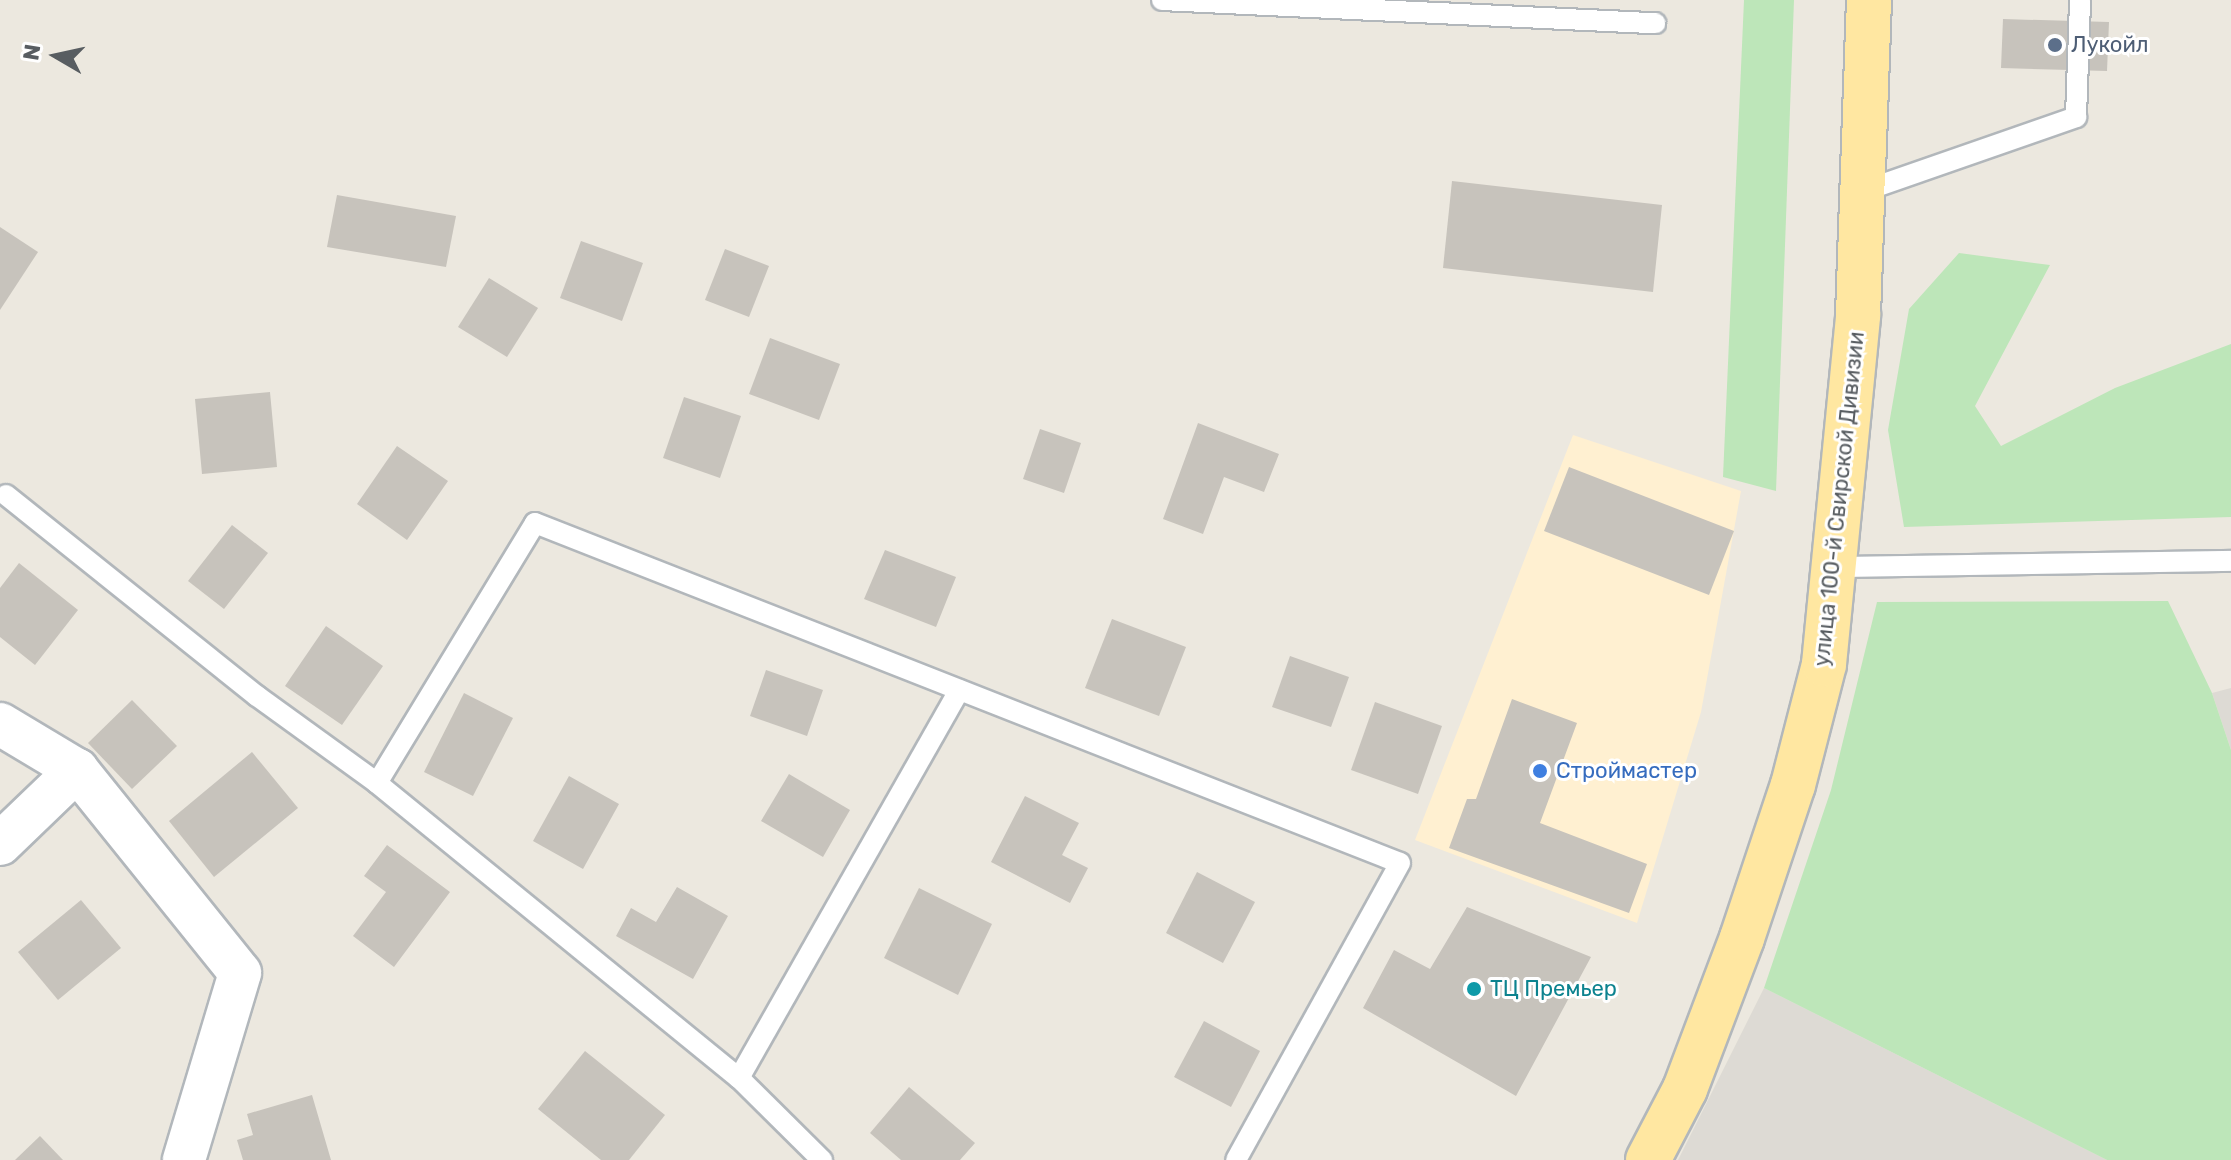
<!DOCTYPE html>
<html>
<head>
<meta charset="utf-8">
<style>
  body { margin:0 }
  #map { position:relative; width:2231px; height:1160px; overflow:hidden; background:#ece8df; font-family:Rubik,sans-serif }
  div>[style] { position:absolute }
  .commercial>* { inset:0; background:#fff0d1 }
  .industrial>* { inset:0; background:#dddad4 }
  .green>* { inset:0; background:#bde6b9 }
  .building>* { inset:0; background:#c7c3bc }
  .roads { filter:drop-shadow(2px 0 #b2b7bb) drop-shadow(-2px 0 #b2b7bb) drop-shadow(0 2px #b2b7bb) drop-shadow(0 -2px #b2b7bb) }
  .service>* { height:20px; margin:-10px; padding:0 10px; transform-origin:10px; border-radius:10px; background:#fff }
  .minor>* { height:42px; margin:-21px; padding:0 21px; transform-origin:21px; border-radius:21px; background:#fff }
  .primary>* { height:44px; margin:-22px; padding:0 22px; transform-origin:22px; border-radius:22px; background:#ffe7a1 }
  .dots>* { width:22px; height:22px; translate:-50% -50%; box-sizing:border-box; border:4px solid #fff; border-radius:50% }
  span { translate:-50% -50%; white-space:nowrap; text-align:center; line-height:1.15; -webkit-text-stroke:6px #fff; paint-order:stroke }
  .service-label { font-size:22px; color:#4e5e75 }
  .left { translate:0 -50%; text-align:left }
  .street-label { font-size:22px; color:#585d61 }
  .shop-label { font-size:22px; color:#366cbe }
  .culture-label { font-size:22px; color:#0d838f }
  .north { position:absolute; left:16px; top:16px; width:80px; height:80px; -webkit-text-stroke:6px #fff; paint-order:stroke; rotate:279deg; font-size:22px; font-weight:700; line-height:32px; text-align:center; color:#585d61 }
  .north::after { content:''; display:block; margin:auto; width:28px; height:36px; background:#585d61; clip-path:polygon(50% 0,100% 100%,50% 72%,0 100%) }
</style>
</head>
<body>
<div id="map">
  <div class="commercial">
    <i style="clip-path:polygon(1573px 435px,1741px 491px,1701px 712px,1637px 923px,1415px 840px)"></i>
  </div>
  <div class="industrial">
    <i style="clip-path:polygon(2231px 688px,2231px 750px,2212px 693px)"></i>
    <i style="clip-path:polygon(1764px 988px,2107px 1160px,1678px 1160px)"></i>
  </div>
  <div class="green">
    <i style="clip-path:polygon(1744px 0,1794px 0,1776px 491px,1723px 477px)"></i>
    <i style="clip-path:polygon(1959px 253px,2050px 265px,1975px 406px,2001px 446px,2115px 388px,2231px 344px,2231px 517px,1904px 527px,1888px 430px,1909px 309px)"></i>
    <i style="clip-path:polygon(2168px 601px,2212px 693px,2231px 750px,2231px 1160px,2107px 1160px,1764px 988px,1831px 790px,1877px 602px)"></i>
  </div>
  <div class="building">
    <i style="clip-path:polygon(2003px 19px,2109px 22px,2107px 71px,2001px 68px)"></i>
    <i style="clip-path:polygon(1452px 181px,1662px 205px,1653px 292px,1443px 268px)"></i>
    <i style="clip-path:polygon(337px 195px,456px 216px,446px 267px,327px 247px)"></i>
    <i style="clip-path:polygon(0 227px,38px 252px,0 310px)"></i>
    <i style="clip-path:polygon(581px 241px,643px 263px,622px 321px,560px 298px)"></i>
    <i style="clip-path:polygon(725px 249px,769px 266px,749px 317px,705px 300px)"></i>
    <i style="clip-path:polygon(489px 278px,538px 308px,507px 357px,458px 327px)"></i>
    <i style="clip-path:polygon(770px 338px,840px 364px,819px 420px,749px 394px)"></i>
    <i style="clip-path:polygon(270px 392px,277px 467px,202px 474px,195px 399px)"></i>
    <i style="clip-path:polygon(684px 397px,741px 416px,720px 478px,663px 458px)"></i>
    <i style="clip-path:polygon(1198px 423px,1279px 454px,1264px 492px,1224px 477px,1203px 534px,1163px 519px)"></i>
    <i style="clip-path:polygon(1040px 429px,1081px 443px,1064px 493px,1023px 479px)"></i>
    <i style="clip-path:polygon(397px 446px,448px 481px,407px 540px,357px 504px)"></i>
    <i style="clip-path:polygon(1569px 467px,1734px 531px,1709px 595px,1544px 531px)"></i>
    <i style="clip-path:polygon(232px 525px,268px 553px,224px 609px,188px 581px)"></i>
    <i style="clip-path:polygon(885px 550px,956px 577px,936px 627px,864px 599px)"></i>
    <i style="clip-path:polygon(19px 563px,78px 610px,35px 665px,0 637px,0 588px)"></i>
    <i style="clip-path:polygon(1112px 619px,1186px 647px,1159px 716px,1085px 688px)"></i>
    <i style="clip-path:polygon(326px 626px,383px 666px,342px 725px,285px 686px)"></i>
    <i style="clip-path:polygon(1290px 656px,1349px 677px,1331px 727px,1272px 707px)"></i>
    <i style="clip-path:polygon(766px 670px,823px 690px,807px 736px,750px 716px)"></i>
    <i style="clip-path:polygon(464px 693px,513px 718px,473px 796px,424px 772px)"></i>
    <i style="clip-path:polygon(1512px 699px,1577px 723px,1540px 823px,1647px 864px,1629px 913px,1449px 848px,1467px 799px,1476px 799px)"></i>
    <i style="clip-path:polygon(132px 700px,177px 746px,132px 789px,88px 743px)"></i>
    <i style="clip-path:polygon(1375px 702px,1442px 726px,1418px 794px,1351px 770px)"></i>
    <i style="clip-path:polygon(252px 752px,298px 808px,214px 877px,169px 821px)"></i>
    <i style="clip-path:polygon(789px 774px,850px 810px,823px 857px,761px 821px)"></i>
    <i style="clip-path:polygon(569px 776px,619px 804px,583px 869px,533px 841px)"></i>
    <i style="clip-path:polygon(1025px 796px,1079px 823px,1062px 855px,1088px 868px,1070px 903px,991px 862px)"></i>
    <i style="clip-path:polygon(387px 845px,450px 892px,394px 967px,353px 936px,386px 892px,364px 876px)"></i>
    <i style="clip-path:polygon(1197px 872px,1255px 902px,1223px 963px,1166px 933px)"></i>
    <i style="clip-path:polygon(677px 887px,728px 916px,693px 979px,616px 936px,631px 908px,656px 922px)"></i>
    <i style="clip-path:polygon(919px 888px,992px 924px,958px 995px,884px 958px)"></i>
    <i style="clip-path:polygon(81px 900px,121px 948px,58px 1000px,18px 952px)"></i>
    <i style="clip-path:polygon(1467px 907px,1591px 957px,1516px 1096px,1363px 1008px,1394px 950px,1430px 969px)"></i>
    <i style="clip-path:polygon(1204px 1021px,1260px 1051px,1231px 1107px,1174px 1077px)"></i>
    <i style="clip-path:polygon(585px 1051px,665px 1115px,629px 1160px,601px 1160px,538px 1109px)"></i>
    <i style="clip-path:polygon(909px 1087px,975px 1143px,960px 1160px,901px 1160px,870px 1133px)"></i>
    <i style="clip-path:polygon(312px 1095px,331px 1160px,243px 1160px,237px 1140px,253px 1135px,247px 1114px)"></i>
    <i style="clip-path:polygon(40px 1136px,63px 1160px,15px 1160px)"></i>
  </div>
  <div class="roads">
    <div class="service">
      <i style="left:1162px;top:0;width:494px;rotate:2.7deg"></i>
      <i style="left:1861px;top:192px;width:228px;rotate:-19.2deg"></i>
      <i style="left:2076px;top:117px;width:117px;rotate:-88deg"></i>
      <i style="left:6px;top:495px;width:322px;rotate:38.7deg"></i>
      <i style="left:257px;top:696px;width:148px;rotate:35.9deg"></i>
      <i style="left:377px;top:783px;width:467px;rotate:39.2deg"></i>
      <i style="left:739px;top:1078px;width:117px;rotate:44.7deg"></i>
      <i style="left:1836px;top:567px;width:395px;rotate:-0.9deg"></i>
      <i style="left:377px;top:783px;width:304px;rotate:-58.7deg"></i>
      <i style="left:535px;top:523px;width:929px;rotate:21.46deg"></i>
      <i style="left:1400px;top:863px;width:339px;rotate:118.9deg"></i>
      <i style="left:739px;top:1078px;width:446px;rotate:-60.4deg"></i>
    </div>
    <div class="minor">
      <i style="left:0;top:724px;width:90px;rotate:30.9deg"></i>
      <i style="left:77px;top:770px;width:260px;rotate:51.2deg"></i>
      <i style="left:240px;top:973px;width:195px;rotate:106.7deg"></i>
      <i style="left:0;top:844px;width:107px;rotate:-43.9deg"></i>
    </div>
    <div class="primary">
      <i style="left:1648px;top:1160px;width:80px;rotate:-62.5deg"></i>
      <i style="left:1685px;top:1089px;width:161px;rotate:-69.3deg"></i>
      <i style="left:1742px;top:938px;width:161px;rotate:-71.6deg"></i>
      <i style="left:1793px;top:785px;width:125px;rotate:-75.6deg"></i>
      <i style="left:1824px;top:664px;width:351px;rotate:-84.4deg"></i>
      <i style="left:1858px;top:315px;width:315px;rotate:-88deg"></i>
    </div>
  </div>
  <div class="dots">
    <i style="left:2055px;top:45px;background:#5c6f8a"></i>
    <i style="left:1540px;top:771px;background:#3f7fe0"></i>
    <i style="left:1474px;top:989px;background:#0f9aa8"></i>
  </div>
  <div class="service-label">
    <span class="left" style="left:2071px;top:45px">Лукойл</span>
  </div>
  <div class="street-label">
    <span style="left:1839px;top:499px;rotate:-84deg">улица 100-й Свирской Дивизии</span>
  </div>
  <div class="shop-label">
    <span class="left" style="left:1556px;top:771px">Строймастер</span>
  </div>
  <div class="culture-label">
    <span class="left" style="left:1490px;top:989px">ТЦ Премьер</span>
  </div>
  <div class="north">N</div>
</div>
</body>
</html>
